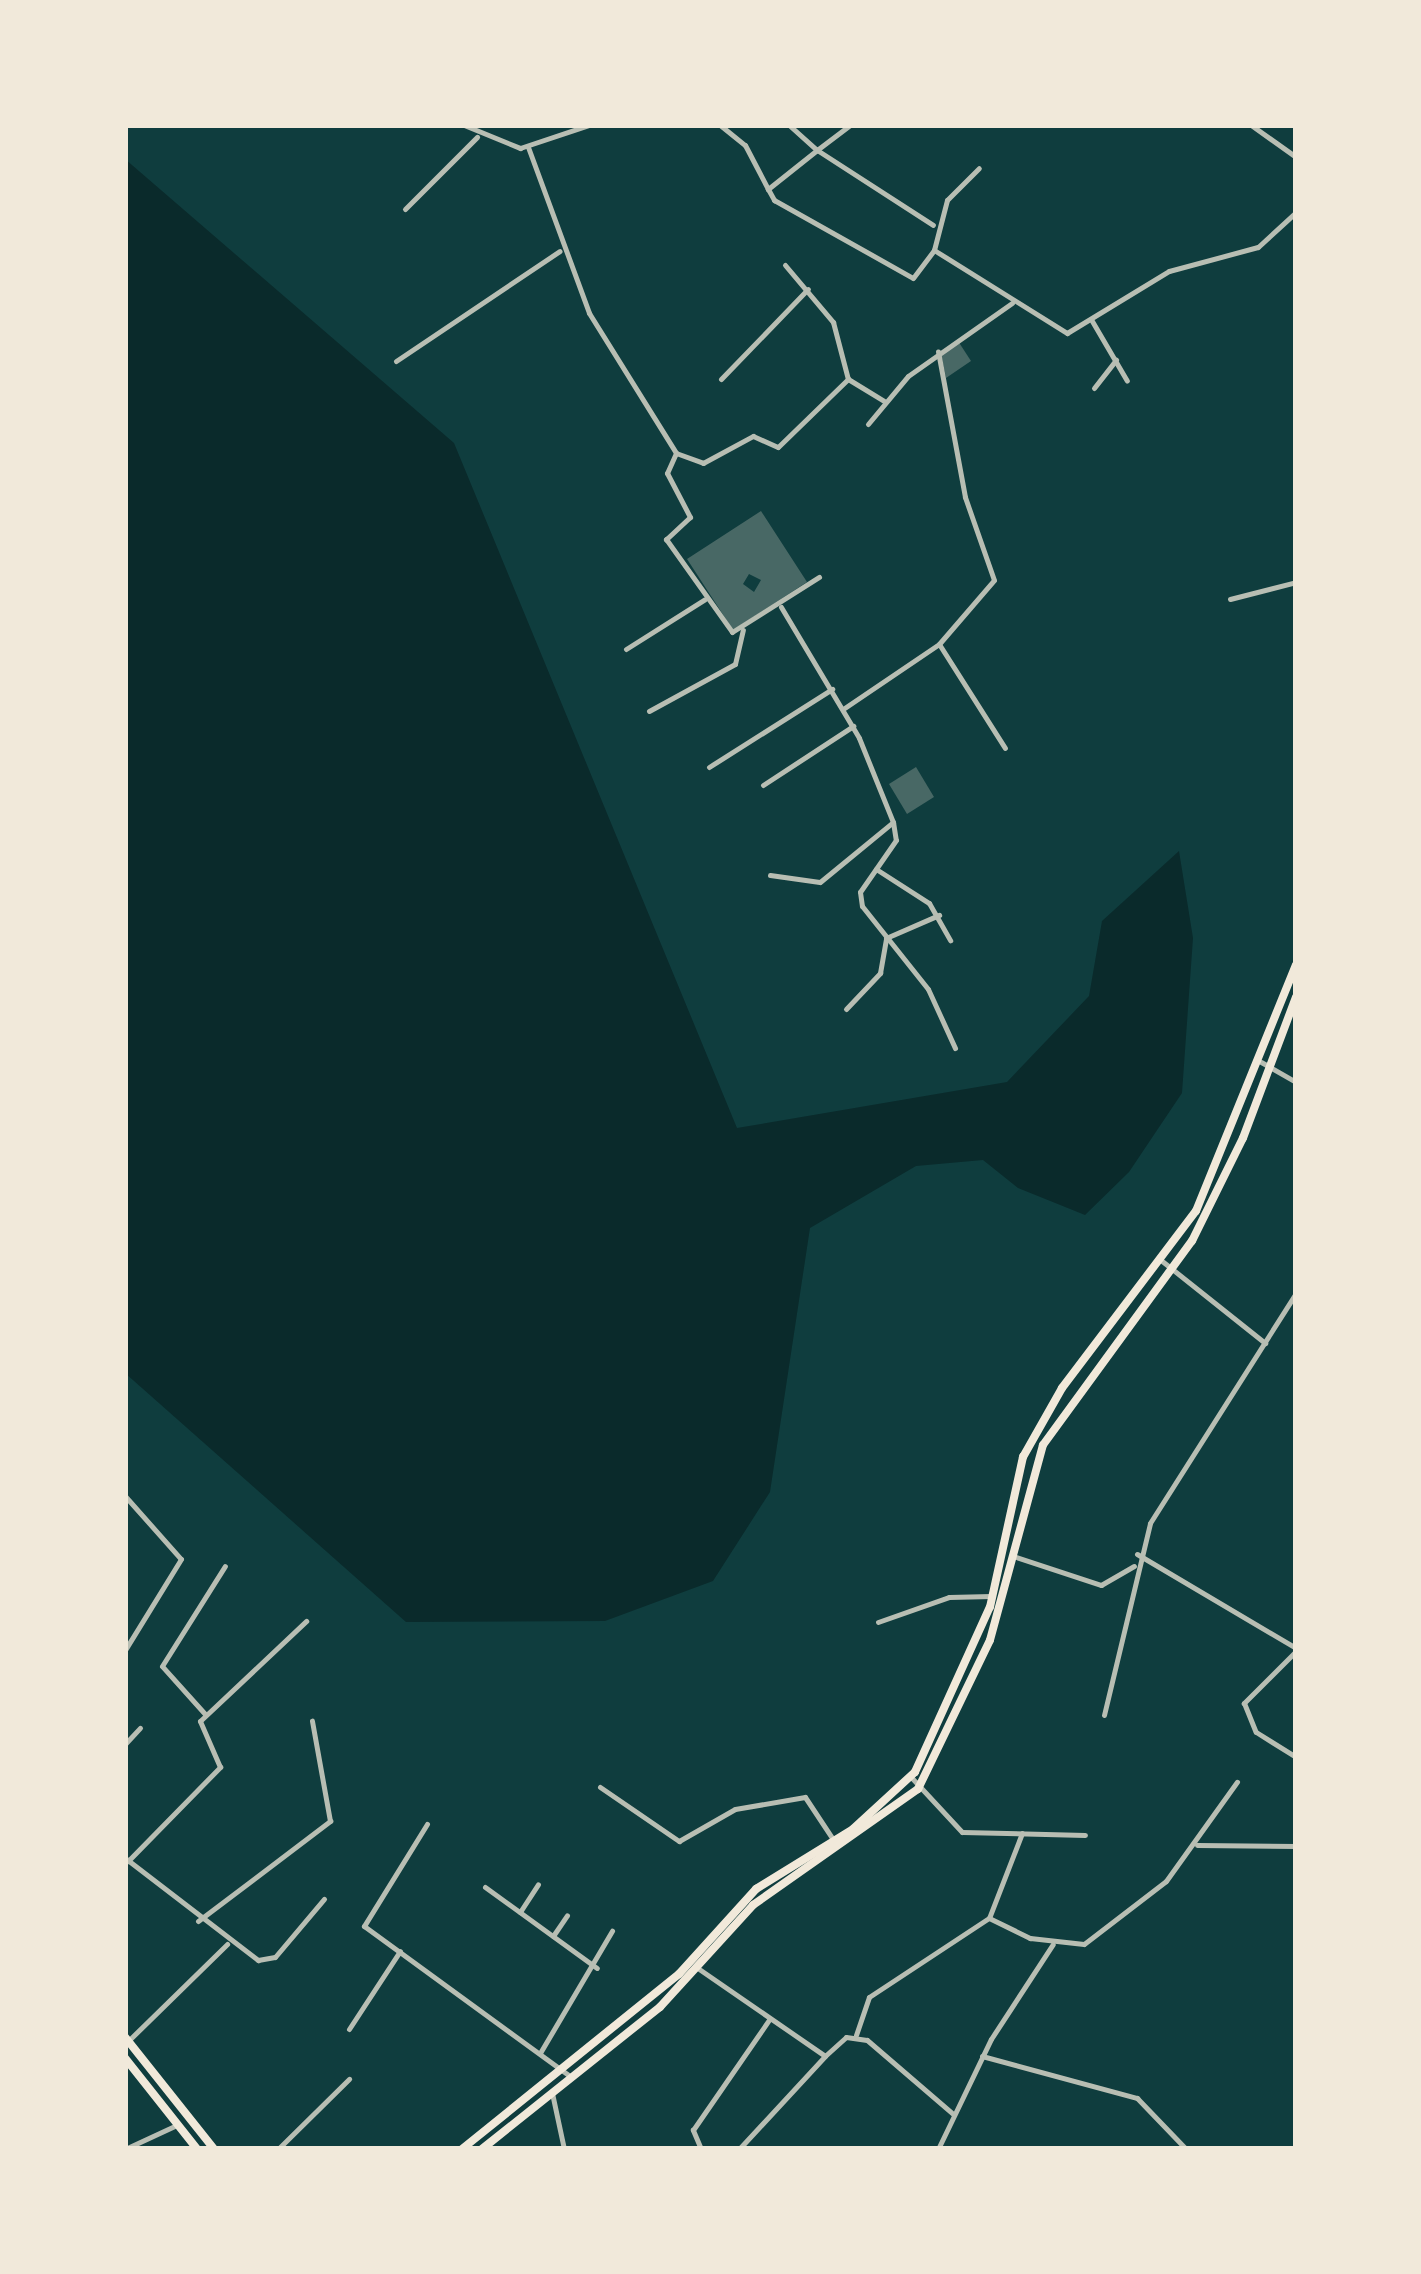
<!DOCTYPE html>
<html>
<head>
<meta charset="utf-8">
<style>
  body { margin:0 }
  #map { position:relative; width:1421px; height:2274px; overflow:hidden; background:#0f3d3e; font-family:"DejaVu Sans",sans-serif }
  div>[style] { position:absolute }
  .water>* { inset:0; background:#0a2a2b }
  .building>* { inset:0; background:#486865 }
  .minor>* { height:5px; margin:-2.5px; padding:0 2.5px; transform-origin:2.5px; border-radius:2.5px; background:#b8beb3 }
  .secondary>* { height:8px; margin:-4px; padding:0 4px; transform-origin:4px; border-radius:4px; background:#f1e9da }
  .primary>* { height:8px; margin:-4px; padding:0 4px; transform-origin:4px; border-radius:4px; background:#f1e9da }
  span { translate:-50% -50%; white-space:nowrap; text-align:center; line-height:1.15; -webkit-text-stroke:9px #f1e9da; paint-order:stroke }
  .frame { position:absolute; inset:0; border:128px solid #f1e9da; pointer-events:none }
</style>
</head>
<body>
<div id="map">
  <div class="water">
    <i style="clip-path:polygon(125px 159px,454px 443px,737px 1128px,1007px 1082px,1089px 996px,1102px 921px,1179px 851px,1193px 938px,1182px 1093px,1129px 1172px,1085px 1215px,1018px 1188px,983px 1160px,916px 1166px,810px 1228px,770px 1492px,713px 1581px,605px 1621px,406px 1622px,125px 1373px)"></i>
  </div>
  <div class="building">
    <i style="clip-path:polygon(958px 341px,971px 361px,946px 378px,941px 353px)"></i>
    <i style="clip-path:polygon(evenodd,761px 511px,807px 582px,733px 630px,687px 559px,761px 511px,749px 574px,761px 580px,754px 592px,743px 584px,749px 574px)"></i>
    <i style="clip-path:polygon(916px 767px,934px 797px,907px 814px,889px 784px)"></i>
  </div>
  <div class="minor">
    <i style="left:464px;top:125px;width:61px;rotate:22.3deg"></i>
    <i style="left:520px;top:148px;width:73px;rotate:-18.4deg"></i>
    <i style="left:720px;top:125px;width:32px;rotate:39deg"></i>
    <i style="left:745px;top:145px;width:50px;rotate:62.4deg"></i>
    <i style="left:789px;top:125px;width:38px;rotate:42deg"></i>
    <i style="left:817px;top:150px;width:63px;rotate:141.5deg"></i>
    <i style="left:768px;top:189px;width:13px;rotate:61deg"></i>
    <i style="left:774px;top:200px;width:159px;rotate:29.3deg"></i>
    <i style="left:913px;top:278px;width:35px;rotate:-53deg"></i>
    <i style="left:934px;top:250px;width:52px;rotate:-75.4deg"></i>
    <i style="left:947px;top:200px;width:45px;rotate:-45deg"></i>
    <i style="left:850px;top:125px;width:41px;rotate:142.9deg"></i>
    <i style="left:817px;top:150px;width:138px;rotate:32.9deg"></i>
    <i style="left:1251px;top:125px;width:55px;rotate:35.4deg"></i>
    <i style="left:528px;top:147px;width:177px;rotate:69.8deg"></i>
    <i style="left:589px;top:313px;width:165px;rotate:58.1deg"></i>
    <i style="left:676px;top:453px;width:29px;rotate:20deg"></i>
    <i style="left:703px;top:463px;width:57px;rotate:-28.4deg"></i>
    <i style="left:753px;top:436px;width:27px;rotate:24deg"></i>
    <i style="left:778px;top:447px;width:98px;rotate:-44.2deg"></i>
    <i style="left:405px;top:209px;width:102px;rotate:-45deg"></i>
    <i style="left:934px;top:250px;width:157px;rotate:32deg"></i>
    <i style="left:1067px;top:333px;width:119px;rotate:-31.3deg"></i>
    <i style="left:1169px;top:271px;width:92px;rotate:-15.1deg"></i>
    <i style="left:1258px;top:247px;width:52px;rotate:-42.6deg"></i>
    <i style="left:785px;top:265px;width:75px;rotate:49.9deg"></i>
    <i style="left:833px;top:322px;width:59px;rotate:75.3deg"></i>
    <i style="left:848px;top:379px;width:42px;rotate:31.4deg"></i>
    <i style="left:1092px;top:321px;width:69px;rotate:59.7deg"></i>
    <i style="left:396px;top:361px;width:197px;rotate:-33.9deg"></i>
    <i style="left:721px;top:379px;width:125px;rotate:-46deg"></i>
    <i style="left:1094px;top:388px;width:36px;rotate:-52deg"></i>
    <i style="left:868px;top:424px;width:62px;rotate:-50.2deg"></i>
    <i style="left:908px;top:376px;width:127px;rotate:-35.1deg"></i>
    <i style="left:676px;top:453px;width:22px;rotate:114deg"></i>
    <i style="left:667px;top:473px;width:50px;rotate:62.4deg"></i>
    <i style="left:690px;top:517px;width:33px;rotate:137deg"></i>
    <i style="left:666px;top:539px;width:114px;rotate:54.6deg"></i>
    <i style="left:732px;top:632px;width:103px;rotate:-32.3deg"></i>
    <i style="left:1230px;top:599px;width:68px;rotate:-14.4deg"></i>
    <i style="left:781px;top:607px;width:152px;rotate:59.2deg"></i>
    <i style="left:859px;top:738px;width:91px;rotate:68deg"></i>
    <i style="left:893px;top:822px;width:18px;rotate:81deg"></i>
    <i style="left:896px;top:840px;width:63px;rotate:124.7deg"></i>
    <i style="left:860px;top:892px;width:14px;rotate:82deg"></i>
    <i style="left:862px;top:906px;width:106px;rotate:51.5deg"></i>
    <i style="left:928px;top:989px;width:65px;rotate:65.4deg"></i>
    <i style="left:939px;top:644px;width:123px;rotate:57.6deg"></i>
    <i style="left:626px;top:649px;width:93px;rotate:-32.3deg"></i>
    <i style="left:843px;top:709px;width:116px;rotate:-34.1deg"></i>
    <i style="left:939px;top:644px;width:84px;rotate:-49.3deg"></i>
    <i style="left:994px;top:580px;width:88px;rotate:-109.3deg"></i>
    <i style="left:965px;top:497px;width:148px;rotate:-100.5deg"></i>
    <i style="left:649px;top:711px;width:98px;rotate:-28.7deg"></i>
    <i style="left:735px;top:664px;width:35px;rotate:-77deg"></i>
    <i style="left:709px;top:767px;width:146px;rotate:-32.4deg"></i>
    <i style="left:763px;top:785px;width:108px;rotate:-33.2deg"></i>
    <i style="left:876px;top:869px;width:63px;rotate:32.7deg"></i>
    <i style="left:929px;top:903px;width:43px;rotate:60.4deg"></i>
    <i style="left:770px;top:875px;width:50px;rotate:8deg"></i>
    <i style="left:820px;top:882px;width:94px;rotate:-39.4deg"></i>
    <i style="left:846px;top:1009px;width:50px;rotate:-46.6deg"></i>
    <i style="left:880px;top:973px;width:36px;rotate:-80deg"></i>
    <i style="left:886px;top:938px;width:58px;rotate:-23.5deg"></i>
    <i style="left:1261px;top:1062px;width:40px;rotate:29.7deg"></i>
    <i style="left:1162px;top:1261px;width:132px;rotate:38.5deg"></i>
    <i style="left:125px;top:1496px;width:84px;rotate:48.4deg"></i>
    <i style="left:181px;top:1559px;width:107px;rotate:121.6deg"></i>
    <i style="left:1137px;top:1554px;width:185px;rotate:30.6deg"></i>
    <i style="left:1013px;top:1556px;width:93px;rotate:18.2deg"></i>
    <i style="left:1101px;top:1585px;width:38px;rotate:-30deg"></i>
    <i style="left:878px;top:1622px;width:75px;rotate:-19.4deg"></i>
    <i style="left:949px;top:1597px;width:42px;rotate:-1.4deg"></i>
    <i style="left:1296px;top:1651px;width:74px;rotate:135deg"></i>
    <i style="left:1244px;top:1703px;width:31px;rotate:68deg"></i>
    <i style="left:1256px;top:1732px;width:47px;rotate:32deg"></i>
    <i style="left:205px;top:1714px;width:64px;rotate:-131.9deg"></i>
    <i style="left:162px;top:1666px;width:118px;rotate:-57.8deg"></i>
    <i style="left:1104px;top:1715px;width:197px;rotate:-76.5deg"></i>
    <i style="left:1150px;top:1523px;width:272px;rotate:-57.6deg"></i>
    <i style="left:125px;top:1744px;width:22px;rotate:-47deg"></i>
    <i style="left:911px;top:1777px;width:75px;rotate:47.2deg"></i>
    <i style="left:962px;top:1832px;width:123px;rotate:1.4deg"></i>
    <i style="left:600px;top:1787px;width:96px;rotate:34.4deg"></i>
    <i style="left:679px;top:1841px;width:64px;rotate:-29.7deg"></i>
    <i style="left:735px;top:1809px;width:71px;rotate:-9.7deg"></i>
    <i style="left:805px;top:1797px;width:53px;rotate:56.6deg"></i>
    <i style="left:427px;top:1824px;width:120px;rotate:121.7deg"></i>
    <i style="left:364px;top:1926px;width:256px;rotate:36.1deg"></i>
    <i style="left:1022px;top:1833px;width:91px;rotate:111.2deg"></i>
    <i style="left:989px;top:1918px;width:46px;rotate:26deg"></i>
    <i style="left:1030px;top:1938px;width:54px;rotate:6.3deg"></i>
    <i style="left:1084px;top:1944px;width:103px;rotate:-37.5deg"></i>
    <i style="left:1166px;top:1881px;width:122px;rotate:-54.4deg"></i>
    <i style="left:1197px;top:1845px;width:99px;rotate:0.6deg"></i>
    <i style="left:125px;top:1858px;width:168px;rotate:37.5deg"></i>
    <i style="left:258px;top:1960px;width:17px;rotate:-10deg"></i>
    <i style="left:275px;top:1957px;width:76px;rotate:-49.8deg"></i>
    <i style="left:128px;top:1861px;width:132px;rotate:-45.6deg"></i>
    <i style="left:220px;top:1767px;width:50px;rotate:-113.5deg"></i>
    <i style="left:200px;top:1721px;width:146px;rotate:-43.3deg"></i>
    <i style="left:485px;top:1887px;width:138px;rotate:35.9deg"></i>
    <i style="left:520px;top:1912px;width:33px;rotate:-57deg"></i>
    <i style="left:198px;top:1921px;width:166px;rotate:-37.1deg"></i>
    <i style="left:330px;top:1821px;width:102px;rotate:-100.2deg"></i>
    <i style="left:553px;top:1936px;width:25px;rotate:-56deg"></i>
    <i style="left:699px;top:1969px;width:153px;rotate:34.6deg"></i>
    <i style="left:825px;top:2056px;width:28px;rotate:-42deg"></i>
    <i style="left:846px;top:2037px;width:21px;rotate:8deg"></i>
    <i style="left:867px;top:2040px;width:113px;rotate:40.7deg"></i>
    <i style="left:349px;top:2029px;width:93px;rotate:-56.8deg"></i>
    <i style="left:856px;top:2035px;width:40px;rotate:-71.1deg"></i>
    <i style="left:869px;top:1997px;width:144px;rotate:-33.4deg"></i>
    <i style="left:125px;top:2044px;width:143px;rotate:-44.4deg"></i>
    <i style="left:540px;top:2053px;width:142px;rotate:-59.5deg"></i>
    <i style="left:982px;top:2056px;width:161px;rotate:15.2deg"></i>
    <i style="left:1137px;top:2098px;width:71px;rotate:46.1deg"></i>
    <i style="left:552px;top:2093px;width:57px;rotate:77.9deg"></i>
    <i style="left:125px;top:2149px;width:57px;rotate:-24.8deg"></i>
    <i style="left:278px;top:2149px;width:100px;rotate:-44.6deg"></i>
    <i style="left:701px;top:2149px;width:21px;rotate:-113deg"></i>
    <i style="left:693px;top:2130px;width:134px;rotate:-55.4deg"></i>
    <i style="left:739px;top:2149px;width:127px;rotate:-47.2deg"></i>
    <i style="left:938px;top:2149px;width:122px;rotate:-64.3deg"></i>
    <i style="left:991px;top:2039px;width:113px;rotate:-56.9deg"></i>
  </div>
  <div class="secondary">
    <i style="left:462px;top:2149px;width:279px;rotate:-38.9deg"></i>
    <i style="left:679px;top:1974px;width:115px;rotate:-47.8deg"></i>
    <i style="left:756px;top:1889px;width:114px;rotate:-31.7deg"></i>
    <i style="left:853px;top:1829px;width:84px;rotate:-42.6deg"></i>
    <i style="left:915px;top:1772px;width:181px;rotate:-65.6deg"></i>
    <i style="left:990px;top:1607px;width:154px;rotate:-77.6deg"></i>
    <i style="left:1023px;top:1457px;width:79px;rotate:-60.5deg"></i>
    <i style="left:1062px;top:1388px;width:222px;rotate:-52.9deg"></i>
    <i style="left:1196px;top:1211px;width:266px;rotate:-67.9deg"></i>
    <i style="left:482px;top:2149px;width:228px;rotate:-38.6deg"></i>
    <i style="left:660px;top:2007px;width:138px;rotate:-47.6deg"></i>
    <i style="left:753px;top:1905px;width:202px;rotate:-35.1deg"></i>
    <i style="left:918px;top:1789px;width:165px;rotate:-64.2deg"></i>
    <i style="left:990px;top:1640px;width:202px;rotate:-74.8deg"></i>
    <i style="left:1043px;top:1445px;width:253px;rotate:-53.9deg"></i>
    <i style="left:1192px;top:1241px;width:115px;rotate:-63.7deg"></i>
    <i style="left:1243px;top:1138px;width:151px;rotate:-69.4deg"></i>
  </div>
  <div class="primary">
    <i style="left:125px;top:2037px;width:143px;rotate:51.5deg"></i>
    <i style="left:125px;top:2058px;width:116px;rotate:51.6deg"></i>
  </div>
  <div class="frame"></div>
</div>
</body>
</html>
